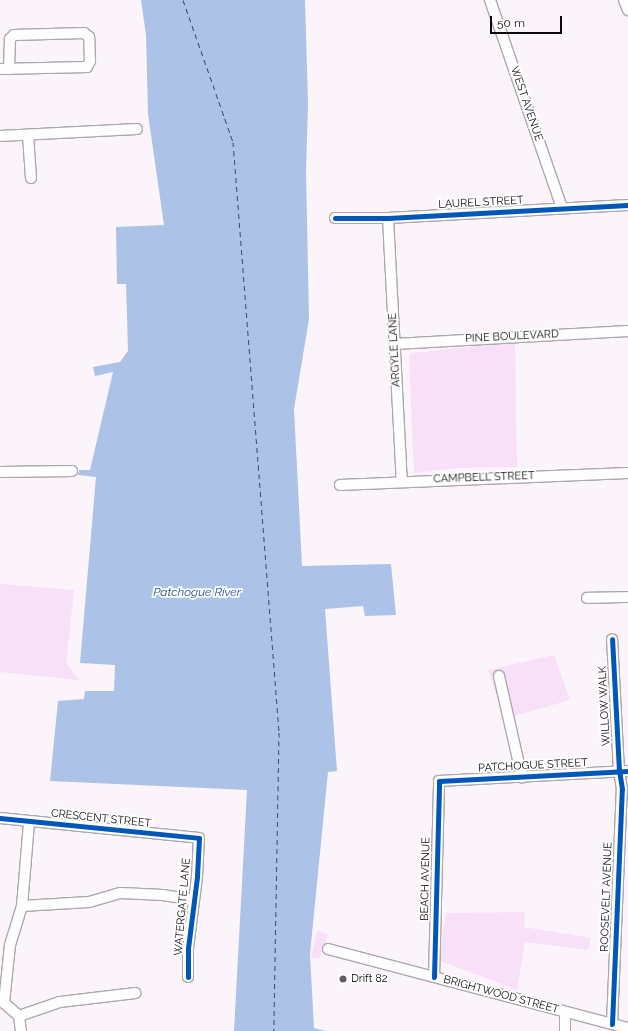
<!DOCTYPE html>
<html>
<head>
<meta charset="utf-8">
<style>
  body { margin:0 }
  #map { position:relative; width:628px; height:1031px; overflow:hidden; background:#fbf4fb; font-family:Raleway,sans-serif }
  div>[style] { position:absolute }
  .green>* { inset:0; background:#f8e0f8 }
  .water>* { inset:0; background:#adc2e7 }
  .ferry>* { height:1px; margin-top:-0.5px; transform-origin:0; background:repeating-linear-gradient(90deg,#244e8b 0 5px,transparent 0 9px) }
  .roads { filter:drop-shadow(1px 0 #ada8ad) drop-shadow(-1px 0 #ada8ad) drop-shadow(0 1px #ada8ad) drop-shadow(0 -1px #ada8ad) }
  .street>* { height:10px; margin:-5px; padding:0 5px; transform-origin:5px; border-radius:5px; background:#fefdfe }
  .cycleway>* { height:5px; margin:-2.5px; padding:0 2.5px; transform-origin:2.5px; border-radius:2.5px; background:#0057b8 }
  .dots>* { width:11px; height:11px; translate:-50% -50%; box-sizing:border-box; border:2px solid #fff; border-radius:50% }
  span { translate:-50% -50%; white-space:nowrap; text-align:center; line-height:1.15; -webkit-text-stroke:3.5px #fff; paint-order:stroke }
  .street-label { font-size:11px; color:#0e090e }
  .poi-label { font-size:11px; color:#0e090e }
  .left { translate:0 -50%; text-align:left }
  .water-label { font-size:12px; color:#244e8b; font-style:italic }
  .scale { position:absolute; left:490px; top:16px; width:72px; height:18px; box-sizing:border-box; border:2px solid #0e090e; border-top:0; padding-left:5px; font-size:12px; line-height:14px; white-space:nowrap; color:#0e090e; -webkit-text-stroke:3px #fff; paint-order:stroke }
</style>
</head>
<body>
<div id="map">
  <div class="green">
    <i style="clip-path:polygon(515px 342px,517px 467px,459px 468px,414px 473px,409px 356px,412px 353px)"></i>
    <i style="clip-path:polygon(0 584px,74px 590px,66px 663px,79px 680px,0 672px)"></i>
    <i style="clip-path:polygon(554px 655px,570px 700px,504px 719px,488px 670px)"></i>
    <i style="clip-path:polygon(525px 912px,524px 927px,591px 938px,588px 950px,525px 942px,517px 990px,438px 960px,446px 913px)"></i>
    <i style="clip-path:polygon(317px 931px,328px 934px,319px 959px,311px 957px)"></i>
  </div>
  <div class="water">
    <i style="clip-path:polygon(141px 0,305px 0,308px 103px,306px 172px,309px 319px,294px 409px,302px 566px,391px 564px,396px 615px,365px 616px,363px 606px,325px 609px,337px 771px,328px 772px,310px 954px,314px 1028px,325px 1031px,234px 1031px,247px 790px,50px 781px,58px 701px,84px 699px,85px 691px,114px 691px,115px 665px,80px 663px,96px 477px,78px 475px,79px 470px,90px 470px,113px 372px,95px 376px,93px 367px,120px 362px,128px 351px,126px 284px,117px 284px,116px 227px,164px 225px,148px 114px,146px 35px)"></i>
  </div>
  <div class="ferry">
    <i style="left:183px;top:0;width:151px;rotate:70.6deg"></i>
    <i style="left:233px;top:142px;width:592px;rotate:85.54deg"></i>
    <i style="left:279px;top:732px;width:299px;rotate:91deg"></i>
  </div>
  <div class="roads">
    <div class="street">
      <i style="left:490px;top:0;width:220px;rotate:70.9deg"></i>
      <i style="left:624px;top:0;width:11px;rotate:68deg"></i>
      <i style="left:0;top:69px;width:87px;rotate:-1.3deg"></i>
      <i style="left:87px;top:67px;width:7px;rotate:-63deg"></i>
      <i style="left:90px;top:61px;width:24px;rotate:-92deg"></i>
      <i style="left:89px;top:37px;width:6px;rotate:-141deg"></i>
      <i style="left:84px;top:33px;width:70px;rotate:178.4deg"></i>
      <i style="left:14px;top:35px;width:6px;rotate:135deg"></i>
      <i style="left:10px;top:39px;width:30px;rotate:92deg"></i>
      <i style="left:28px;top:135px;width:43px;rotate:86deg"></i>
      <i style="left:0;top:136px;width:137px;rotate:-2.9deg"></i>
      <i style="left:335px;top:218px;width:53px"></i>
      <i style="left:388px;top:218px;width:240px;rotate:-3.1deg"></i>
      <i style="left:388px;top:218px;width:263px;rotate:87deg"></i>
      <i style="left:395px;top:344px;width:233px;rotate:-3.2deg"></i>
      <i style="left:0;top:472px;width:72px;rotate:-0.8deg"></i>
      <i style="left:340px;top:485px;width:288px;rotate:-2.4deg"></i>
      <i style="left:587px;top:598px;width:41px;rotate:-1.4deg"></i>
      <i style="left:499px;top:676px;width:104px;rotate:77.2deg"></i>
      <i style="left:0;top:818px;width:200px;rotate:5.7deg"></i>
      <i style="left:199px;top:838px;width:39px;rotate:93deg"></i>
      <i style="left:197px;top:877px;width:72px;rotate:97.2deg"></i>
      <i style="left:188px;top:948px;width:29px;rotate:90deg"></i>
      <i style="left:22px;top:906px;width:67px;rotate:-3.4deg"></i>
      <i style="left:89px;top:902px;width:33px;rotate:-16deg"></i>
      <i style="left:121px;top:893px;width:42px;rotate:2.7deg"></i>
      <i style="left:163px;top:895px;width:31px;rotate:9deg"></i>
      <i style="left:328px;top:949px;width:310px;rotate:14.8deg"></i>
      <i style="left:434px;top:977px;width:196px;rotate:-88.5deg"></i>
      <i style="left:439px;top:781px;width:189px;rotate:-3deg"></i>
      <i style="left:19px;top:1016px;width:43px;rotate:-18.9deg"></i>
      <i style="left:60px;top:1002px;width:76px;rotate:-6.8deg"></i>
      <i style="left:612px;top:1024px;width:235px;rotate:-87.6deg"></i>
      <i style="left:622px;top:789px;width:18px;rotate:-99deg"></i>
      <i style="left:619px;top:771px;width:132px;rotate:-93deg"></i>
      <i style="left:21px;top:1031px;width:15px;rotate:-98deg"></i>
      <i style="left:19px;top:1016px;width:20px;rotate:-139deg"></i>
      <i style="left:4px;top:1003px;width:58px;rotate:-84.1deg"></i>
      <i style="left:10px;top:945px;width:41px;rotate:-72.9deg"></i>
      <i style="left:22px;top:906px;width:84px;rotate:-85.2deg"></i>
      <i style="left:565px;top:1031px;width:19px;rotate:-90deg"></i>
    </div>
  </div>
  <div class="cycleway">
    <i style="left:335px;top:218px;width:53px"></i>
    <i style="left:388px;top:218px;width:240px;rotate:-3.1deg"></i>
    <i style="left:0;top:818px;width:200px;rotate:5.7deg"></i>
    <i style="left:199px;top:838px;width:39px;rotate:93deg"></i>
    <i style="left:197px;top:877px;width:72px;rotate:97.2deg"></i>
    <i style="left:188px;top:948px;width:29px;rotate:90deg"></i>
    <i style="left:434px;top:977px;width:196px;rotate:-88.5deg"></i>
    <i style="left:439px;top:781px;width:189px;rotate:-3deg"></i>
    <i style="left:612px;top:1024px;width:235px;rotate:-87.6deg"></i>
    <i style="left:622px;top:789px;width:18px;rotate:-99deg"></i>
    <i style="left:619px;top:771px;width:132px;rotate:-93deg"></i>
  </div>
  <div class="dots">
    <i style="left:343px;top:979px;background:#615b61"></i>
  </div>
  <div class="street-label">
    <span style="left:526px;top:104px;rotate:71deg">WEST AVENUE</span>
    <span style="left:481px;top:203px;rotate:-3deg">LAUREL STREET</span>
    <span style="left:512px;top:337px;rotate:-3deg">PINE BOULEVARD</span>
    <span style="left:395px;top:350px;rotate:-93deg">ARGYLE LANE</span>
    <span style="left:484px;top:478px;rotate:-2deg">CAMPBELL STREET</span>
    <span style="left:605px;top:706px;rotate:-93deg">WILLOW WALK</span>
    <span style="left:533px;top:766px;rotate:-3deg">PATCHOGUE STREET</span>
    <span style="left:101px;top:819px;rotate:6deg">CRESCENT STREET</span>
    <span style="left:426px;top:879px;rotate:-89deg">BEACH AVENUE</span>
    <span style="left:607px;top:897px;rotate:-88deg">ROOSEVELT AVENUE</span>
    <span style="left:183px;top:907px;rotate:-85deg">WATERGATE LANE</span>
    <span style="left:501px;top:995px;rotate:15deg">BRIGHTWOOD STREET</span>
  </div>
  <div class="poi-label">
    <span class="left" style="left:351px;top:979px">Drift 82</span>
  </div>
  <div class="water-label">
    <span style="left:197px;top:593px">Patchogue River</span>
  </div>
  <div class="scale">50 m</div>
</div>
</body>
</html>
